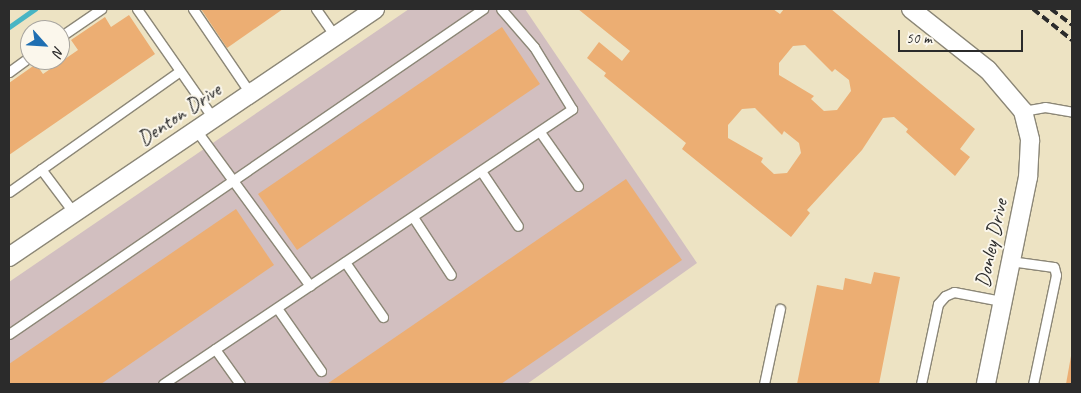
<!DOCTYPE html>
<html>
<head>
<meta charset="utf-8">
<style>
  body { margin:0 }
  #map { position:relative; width:1081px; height:393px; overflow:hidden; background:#ede3c3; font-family:Caveat,sans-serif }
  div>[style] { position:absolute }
  .industrial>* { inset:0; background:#d2bfc0 }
  .stream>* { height:5px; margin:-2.5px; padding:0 2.5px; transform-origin:2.5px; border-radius:2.5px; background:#48b5c4 }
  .building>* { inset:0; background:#ecae73 }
  .roads { filter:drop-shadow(1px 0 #8c8777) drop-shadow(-1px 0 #8c8777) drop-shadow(0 1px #8c8777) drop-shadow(0 -1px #8c8777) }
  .lane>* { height:9px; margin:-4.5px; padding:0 4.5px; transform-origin:4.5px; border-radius:4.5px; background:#fff }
  .street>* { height:18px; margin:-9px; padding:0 9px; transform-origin:9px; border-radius:9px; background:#fff }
  .rail>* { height:4px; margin-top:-2px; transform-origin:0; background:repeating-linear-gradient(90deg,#2b2b2b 0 8px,transparent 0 12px) }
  span { translate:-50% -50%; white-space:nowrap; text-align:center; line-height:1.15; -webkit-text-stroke:4px #fbf7ec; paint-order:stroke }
  .street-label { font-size:21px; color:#2b2b2b }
  .frame { position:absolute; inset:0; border:10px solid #2b2b2b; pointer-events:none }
  .north { position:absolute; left:20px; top:20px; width:50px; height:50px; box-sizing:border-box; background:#fbf7ec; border:1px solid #a8a59f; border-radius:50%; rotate:116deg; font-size:14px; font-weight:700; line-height:20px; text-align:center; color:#2b2b2b }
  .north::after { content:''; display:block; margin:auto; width:18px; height:22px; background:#1f6fb2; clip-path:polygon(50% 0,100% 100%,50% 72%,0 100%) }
  .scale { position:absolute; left:898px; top:30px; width:125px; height:22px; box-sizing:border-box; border:2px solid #2b2b2b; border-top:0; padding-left:6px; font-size:15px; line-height:18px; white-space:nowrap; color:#2b2b2b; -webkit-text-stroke:4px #fbf7ec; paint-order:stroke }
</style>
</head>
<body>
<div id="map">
  <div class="industrial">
    <i style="clip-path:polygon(409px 9px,525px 9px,697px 263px,527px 384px,9px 384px,9px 282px)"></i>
  </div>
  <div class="stream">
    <i style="left:9px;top:27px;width:32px;rotate:-35deg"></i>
  </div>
  <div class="building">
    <i style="clip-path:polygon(201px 9px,283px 9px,227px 48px)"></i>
    <i style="clip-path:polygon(evenodd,578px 9px,773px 9px,780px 14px,784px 9px,831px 9px,975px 129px,960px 149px,970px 157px,955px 176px,906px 132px,908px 129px,894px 117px,883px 118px,862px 150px,807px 210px,810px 213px,791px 237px,682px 149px,686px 143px,604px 76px,606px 73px,587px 58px,599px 42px,622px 61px,630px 51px,578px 9px,805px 45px,832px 72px,835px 69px,849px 80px,851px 91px,837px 110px,824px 111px,811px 99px,814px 96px,779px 75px,779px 63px,793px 46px,805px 45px,578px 9px,755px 108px,782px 135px,784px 131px,799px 143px,801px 153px,787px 173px,774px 174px,761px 162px,763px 158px,728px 138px,728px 125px,742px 109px,755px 108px)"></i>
    <i style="clip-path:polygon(129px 15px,155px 54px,9px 155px,9px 83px,36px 64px,43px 74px,78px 50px,71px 40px,105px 17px,111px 27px)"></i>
    <i style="clip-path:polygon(502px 27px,540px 84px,297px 250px,258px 194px)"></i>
    <i style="clip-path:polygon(626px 179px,682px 260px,501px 384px,327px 384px)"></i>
    <i style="clip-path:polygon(236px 209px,274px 265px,101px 384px,9px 384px,9px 364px)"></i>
    <i style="clip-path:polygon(874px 272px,900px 277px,879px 384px,797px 384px,817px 285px,843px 290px,845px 278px,871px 284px)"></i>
    <i style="clip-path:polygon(1071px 356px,1072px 384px,1066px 384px)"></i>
  </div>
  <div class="roads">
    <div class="lane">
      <i style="left:137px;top:9px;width:133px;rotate:55.1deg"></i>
      <i style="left:193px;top:9px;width:102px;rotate:55.8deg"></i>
      <i style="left:316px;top:9px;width:33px;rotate:55deg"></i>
      <i style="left:60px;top:37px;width:50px;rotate:-34.3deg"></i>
      <i style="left:9px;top:72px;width:26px;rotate:-36deg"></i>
      <i style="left:1023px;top:111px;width:22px;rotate:-10deg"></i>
      <i style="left:1045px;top:107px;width:27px;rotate:10deg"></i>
      <i style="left:196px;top:130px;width:193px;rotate:53.8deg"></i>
      <i style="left:540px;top:132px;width:66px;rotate:54.9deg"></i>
      <i style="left:41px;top:169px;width:55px;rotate:53.1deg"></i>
      <i style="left:481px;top:171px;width:66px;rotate:56.1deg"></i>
      <i style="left:9px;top:192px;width:209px;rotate:-35.3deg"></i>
      <i style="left:413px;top:217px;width:69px;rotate:56.8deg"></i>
      <i style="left:1010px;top:261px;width:44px;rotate:7.8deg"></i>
      <i style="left:1054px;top:267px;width:8px;rotate:76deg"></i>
      <i style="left:1056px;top:275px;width:111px;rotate:101.9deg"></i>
      <i style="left:345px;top:262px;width:67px;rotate:55.4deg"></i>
      <i style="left:277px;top:308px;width:77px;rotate:55.1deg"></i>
      <i style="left:9px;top:334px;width:575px;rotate:-34.44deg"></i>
      <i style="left:215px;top:349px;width:43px;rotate:54.5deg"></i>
      <i style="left:163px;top:384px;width:493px;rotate:-33.9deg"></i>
      <i style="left:572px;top:109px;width:73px;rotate:-121.5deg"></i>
      <i style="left:534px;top:47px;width:50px;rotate:-131deg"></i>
      <i style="left:764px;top:384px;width:77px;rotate:-78deg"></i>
      <i style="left:921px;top:384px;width:82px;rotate:-78deg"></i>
      <i style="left:938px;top:304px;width:11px;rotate:-49deg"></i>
      <i style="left:945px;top:296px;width:10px;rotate:-24deg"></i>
      <i style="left:954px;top:292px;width:48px;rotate:10.8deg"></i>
    </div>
    <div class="street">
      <i style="left:911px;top:9px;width:98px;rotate:38.4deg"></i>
      <i style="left:988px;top:70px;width:54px;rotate:49.5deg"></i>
      <i style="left:1023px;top:111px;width:30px;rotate:76deg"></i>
      <i style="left:1030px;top:140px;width:37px;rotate:93deg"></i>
      <i style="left:1028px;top:177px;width:211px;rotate:101.5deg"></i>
      <i style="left:9px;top:257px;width:442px;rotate:-34.1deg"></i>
    </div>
  </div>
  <div class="rail">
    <i style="left:1033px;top:9px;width:50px;rotate:38.5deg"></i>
    <i style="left:1051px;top:9px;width:26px;rotate:37deg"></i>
  </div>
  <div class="street-label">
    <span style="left:179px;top:114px;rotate:-34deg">Denton Drive</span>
    <span style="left:991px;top:243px;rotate:-78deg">Donley Drive</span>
  </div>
  <div class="frame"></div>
  <div class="north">N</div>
  <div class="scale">50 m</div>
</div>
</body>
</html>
